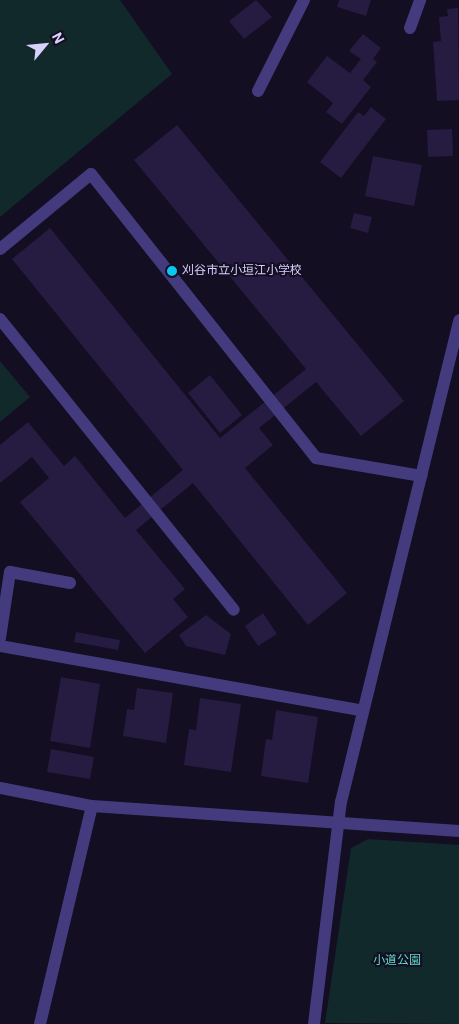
<!DOCTYPE html>
<html>
<head>
<meta charset="utf-8">
<style>
  body { margin:0 }
  #map { position:relative; width:459px; height:1024px; overflow:hidden; background:#130e21; font-family:Roboto,"Noto Sans JP",sans-serif }
  div>[style] { position:absolute }
  .green>* { inset:0; background:#11292b }
  .building>* { inset:0; background:#261b41 }
  .minor>* { height:12px; margin:-6px; padding:0 6px; transform-origin:6px; border-radius:6px; background:#433b7e }
  .dots>* { width:14px; height:14px; translate:-50% -50%; box-sizing:border-box; border:2px solid #130e21; border-radius:50% }
  span { translate:-50% -50%; white-space:nowrap; text-align:center; line-height:1.15; -webkit-text-stroke:4px #130e21; paint-order:stroke }
  .poi-label { font-size:12px; color:#d8d0fd }
  .left { translate:0 -50%; text-align:left }
  .park-label { font-size:12px; color:#5fdac5 }
  .north { position:absolute; left:20px; top:20px; width:50px; height:50px; -webkit-text-stroke:4px #130e21; paint-order:stroke; rotate:62deg; font-size:14px; font-weight:700; line-height:20px; text-align:center; color:#d8d0fd }
  .north::after { content:''; display:block; margin:auto; width:18px; height:22px; background:#d8d0fd; clip-path:polygon(50% 0,100% 100%,50% 72%,0 100%) }
</style>
</head>
<body>
<div id="map">
  <div class="green">
    <i style="clip-path:polygon(0 0,120px 0,172px 74px,0 217px)"></i>
    <i style="clip-path:polygon(0 361px,30px 397px,0 422px)"></i>
    <i style="clip-path:polygon(368px 839px,459px 845px,459px 1024px,325px 1023px,351px 848px)"></i>
  </div>
  <div class="building">
    <i style="clip-path:polygon(256px 0,272px 17px,244px 39px,229px 21px)"></i>
    <i style="clip-path:polygon(339px 0,371px 0,366px 16px,337px 7px)"></i>
    <i style="clip-path:polygon(458px 8px,459px 100px,437px 101px,433px 42px,441px 41px,439px 17px,448px 16px,447px 9px)"></i>
    <i style="clip-path:polygon(363px 34px,381px 48px,373px 59px,377px 62px,363px 80px,371px 87px,342px 124px,326px 112px,333px 103px,307px 82px,327px 56px,350px 73px,361px 59px,349px 51px)"></i>
    <i style="clip-path:polygon(371px 107px,386px 119px,341px 178px,320px 162px,358px 112px,364px 116px)"></i>
    <i style="clip-path:polygon(177px 125px,404px 401px,361px 436px,316px 382px,259px 428px,273px 445px,245px 468px,347px 593px,308px 625px,193px 483px,136px 530px,185px 589px,173px 599px,188px 617px,145px 653px,20px 502px,49px 478px,32px 457px,0 483px,0 445px,28px 422px,64px 466px,75px 456px,125px 518px,183px 470px,12px 259px,50px 228px,220px 438px,306px 369px,134px 160px)"></i>
    <i style="clip-path:polygon(452px 129px,453px 156px,428px 157px,427px 130px)"></i>
    <i style="clip-path:polygon(373px 156px,422px 165px,414px 206px,365px 196px)"></i>
    <i style="clip-path:polygon(354px 213px,372px 217px,368px 233px,350px 228px)"></i>
    <i style="clip-path:polygon(210px 375px,242px 415px,220px 433px,188px 393px)"></i>
    <i style="clip-path:polygon(263px 613px,277px 634px,258px 646px,245px 626px)"></i>
    <i style="clip-path:polygon(206px 615px,231px 634px,225px 655px,186px 646px,179px 635px)"></i>
    <i style="clip-path:polygon(76px 632px,120px 640px,118px 650px,74px 642px)"></i>
    <i style="clip-path:polygon(61px 677px,100px 684px,90px 748px,50px 741px)"></i>
    <i style="clip-path:polygon(137px 688px,173px 693px,166px 743px,123px 736px,127px 709px,134px 710px)"></i>
    <i style="clip-path:polygon(200px 698px,241px 704px,231px 772px,184px 765px,189px 729px,196px 730px)"></i>
    <i style="clip-path:polygon(276px 710px,318px 717px,308px 783px,261px 776px,266px 739px,272px 740px)"></i>
    <i style="clip-path:polygon(51px 749px,94px 757px,90px 779px,47px 772px)"></i>
  </div>
  <div class="minor">
    <i style="left:410px;top:28px;width:30px;rotate:-70deg"></i>
    <i style="left:258px;top:91px;width:102px;rotate:-63.2deg"></i>
    <i style="left:0;top:249px;width:118px;rotate:-39.5deg"></i>
    <i style="left:91px;top:174px;width:362px;rotate:51.6deg"></i>
    <i style="left:316px;top:458px;width:107px;rotate:9.7deg"></i>
    <i style="left:0;top:319px;width:373px;rotate:51.2deg"></i>
    <i style="left:0;top:638px;width:67px;rotate:-81.4deg"></i>
    <i style="left:10px;top:572px;width:61px;rotate:10.4deg"></i>
    <i style="left:0;top:646px;width:367px;rotate:10.1deg"></i>
    <i style="left:0;top:788px;width:94px;rotate:11.1deg"></i>
    <i style="left:92px;top:806px;width:368px;rotate:3.9deg"></i>
    <i style="left:40px;top:1024px;width:224px;rotate:-76.6deg"></i>
    <i style="left:314px;top:1024px;width:224px;rotate:-83.1deg"></i>
    <i style="left:341px;top:802px;width:496px;rotate:-76.2deg"></i>
  </div>
  <div class="dots">
    <i style="left:172px;top:271px;background:#09c7ef"></i>
  </div>
  <div class="poi-label">
    <span class="left" style="left:182px;top:271px">刈谷市立小垣江小学校</span>
  </div>
  <div class="park-label">
    <span style="left:397px;top:961px">小道公園</span>
  </div>
  <div class="north">N</div>
</div>
</body>
</html>
